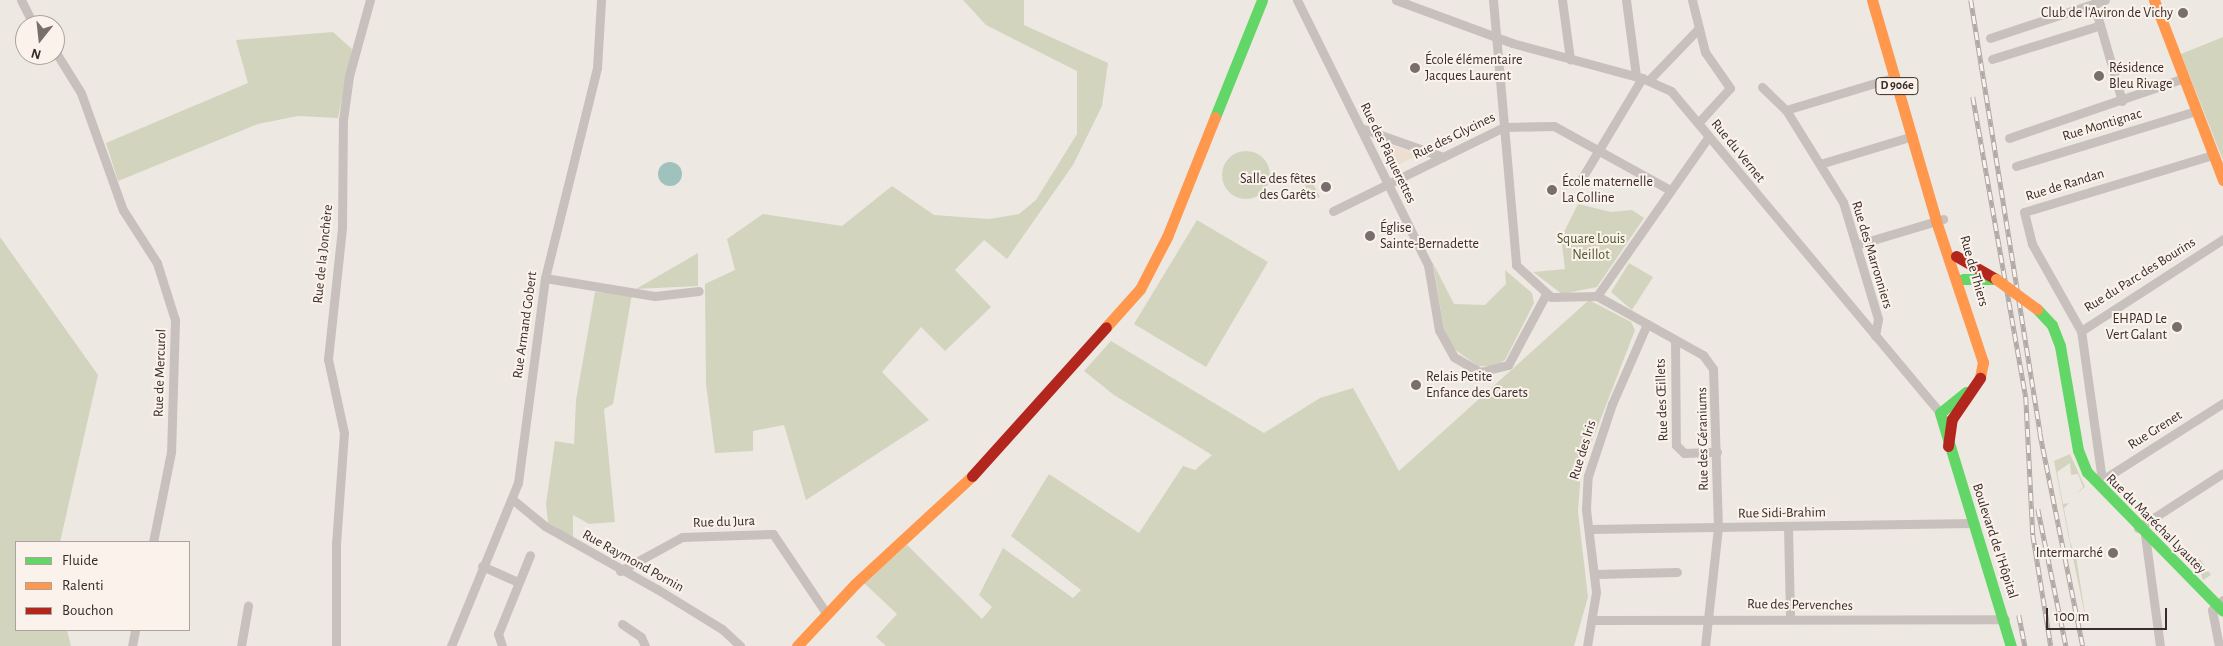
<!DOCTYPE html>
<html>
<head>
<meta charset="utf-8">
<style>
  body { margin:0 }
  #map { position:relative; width:2223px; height:646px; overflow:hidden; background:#eee8e3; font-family:"Alegreya Sans",sans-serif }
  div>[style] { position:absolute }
  .green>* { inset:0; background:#d2d4bd }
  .round { border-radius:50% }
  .plaza>* { inset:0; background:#edded2 }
  .water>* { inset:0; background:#9fc2bd }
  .street>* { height:9px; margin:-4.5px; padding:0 4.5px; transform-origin:4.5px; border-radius:4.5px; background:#c8c0bc }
  .fast>* { height:11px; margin:-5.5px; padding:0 5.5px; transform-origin:5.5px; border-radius:5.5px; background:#63d668 }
  .slow>* { height:11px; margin:-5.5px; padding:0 5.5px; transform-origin:5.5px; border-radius:5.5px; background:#ff974d }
  .jam>* { height:11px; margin:-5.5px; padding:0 5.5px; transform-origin:5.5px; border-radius:5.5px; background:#b3261e }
  .rail>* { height:4.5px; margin-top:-2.25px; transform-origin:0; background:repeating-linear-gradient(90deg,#fbf2eb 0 8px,#b0a9a6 0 16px); box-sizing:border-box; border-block:1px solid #b0a9a6 }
  .slow-bridge>* { height:11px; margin:-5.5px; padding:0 5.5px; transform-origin:5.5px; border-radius:5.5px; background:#ff974d }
  .dots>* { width:14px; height:14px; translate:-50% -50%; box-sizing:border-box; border:2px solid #fbf2eb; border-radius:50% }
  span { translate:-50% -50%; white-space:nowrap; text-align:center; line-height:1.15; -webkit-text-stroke:4px #fbf2eb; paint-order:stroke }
  .shield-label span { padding:1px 4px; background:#fbf2eb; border:1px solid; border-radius:4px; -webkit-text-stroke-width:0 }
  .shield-label { font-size:12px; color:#392c2a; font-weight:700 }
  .poi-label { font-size:14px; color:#392c2a }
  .right { translate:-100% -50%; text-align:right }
  .left { translate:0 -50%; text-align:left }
  .street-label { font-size:14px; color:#392c2a }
  .park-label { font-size:14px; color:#4e582d }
  .legend { position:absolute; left:15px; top:541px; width:175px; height:90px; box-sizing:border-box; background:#fbf2eb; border:1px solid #ada39e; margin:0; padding:6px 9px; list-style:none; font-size:15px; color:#392c2a }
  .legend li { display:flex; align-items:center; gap:10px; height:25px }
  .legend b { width:25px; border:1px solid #ada39e }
  .north { position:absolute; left:15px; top:15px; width:50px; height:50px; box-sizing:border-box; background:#fbf2eb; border:1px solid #ada39e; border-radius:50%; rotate:196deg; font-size:14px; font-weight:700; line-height:20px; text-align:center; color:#392c2a }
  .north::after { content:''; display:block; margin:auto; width:18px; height:22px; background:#786e6b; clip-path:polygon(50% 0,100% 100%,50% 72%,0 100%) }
  .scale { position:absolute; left:2046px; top:608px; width:121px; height:22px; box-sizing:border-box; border:2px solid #392c2a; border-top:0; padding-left:6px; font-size:15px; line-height:18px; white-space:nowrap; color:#392c2a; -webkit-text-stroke:4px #fbf2eb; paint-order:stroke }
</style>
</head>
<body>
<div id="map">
  <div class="green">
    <i style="clip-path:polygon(963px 0,1024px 0,1024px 25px,1108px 63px,1102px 106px,1073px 165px,1007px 259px,984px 240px,955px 270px,991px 307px,945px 351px,921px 327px,882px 372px,929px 420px,806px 500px,784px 425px,753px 431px,753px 451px,715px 453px,706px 384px,705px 284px,735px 270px,727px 239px,763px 214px,842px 226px,892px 186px,934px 215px,989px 219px,1019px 214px,1036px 200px,1077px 134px,1077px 71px,986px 25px)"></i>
    <i style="clip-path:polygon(333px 32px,352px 49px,338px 118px,298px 116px,258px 124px,118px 181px,106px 143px,248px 83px,236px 40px)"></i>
    <i style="clip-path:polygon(2223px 37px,2223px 160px,2181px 54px)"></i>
    <i class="round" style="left:1222px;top:151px;width:48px;height:48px"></i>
    <i style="clip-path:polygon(1309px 176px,1320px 197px,1313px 200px,1302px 180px)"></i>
    <i style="clip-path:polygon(1578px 204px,1611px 212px,1632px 210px,1644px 218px,1597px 287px,1562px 294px,1533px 272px,1565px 269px,1561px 238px)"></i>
    <i style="clip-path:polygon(1197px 220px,1268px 262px,1206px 367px,1134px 324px)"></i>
    <i style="clip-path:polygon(0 237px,98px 375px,60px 542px,16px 542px,16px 630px,67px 630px,71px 646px,0 646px)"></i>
    <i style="clip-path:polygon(698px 253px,698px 286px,636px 289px)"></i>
    <i style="clip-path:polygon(1433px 263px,1454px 304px,1485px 305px,1506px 284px,1505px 270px,1532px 293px,1534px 303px,1505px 360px,1496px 366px,1478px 366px,1454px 349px,1444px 330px)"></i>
    <i style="clip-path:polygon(1629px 263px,1653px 277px,1632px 310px,1611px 292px)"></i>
    <i style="clip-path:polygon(595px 292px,632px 294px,613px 404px,604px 409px,615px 522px,589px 524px,573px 515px,573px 539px,548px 522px,546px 504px,555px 441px,574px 444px,576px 400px)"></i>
    <i style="clip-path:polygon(1589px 300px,1631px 322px,1635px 330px,1581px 470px,1578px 512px,1588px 597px,1574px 646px,886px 646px,876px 637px,897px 614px,864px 583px,907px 545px,982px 619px,992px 607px,979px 595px,1003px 548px,1073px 598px,1081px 590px,1011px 536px,1049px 474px,1139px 533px,1183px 466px,1195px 470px,1212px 455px,1114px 395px,1084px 371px,1111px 341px,1264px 433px,1320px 398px,1353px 388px,1399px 471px)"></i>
    <i style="clip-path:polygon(2070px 454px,2085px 487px,2076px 494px,2083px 487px,2078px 474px,2071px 475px,2070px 463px,2057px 472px,2063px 504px,2069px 503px,2064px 508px,2070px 541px,2074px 553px,2082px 555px,2076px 556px,2086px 620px,2068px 534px,2054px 461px)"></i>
    <i style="clip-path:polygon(2200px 559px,2211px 575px,2203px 580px,2199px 569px,2196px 572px,2190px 566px)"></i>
  </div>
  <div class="plaza">
    <i style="clip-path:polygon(1382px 142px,1418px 154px,1419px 155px,1393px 167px)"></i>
  </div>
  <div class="water">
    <i class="round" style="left:658px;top:162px;width:24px;height:24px"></i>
  </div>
  <div class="street">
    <i style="left:21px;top:0;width:28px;rotate:63deg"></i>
    <i style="left:1297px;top:0;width:296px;rotate:63.7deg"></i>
    <i style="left:1428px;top:265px;width:66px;rotate:80.4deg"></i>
    <i style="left:1439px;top:330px;width:31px;rotate:61deg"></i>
    <i style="left:1454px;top:357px;width:30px;rotate:30deg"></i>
    <i style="left:1480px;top:372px;width:29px;rotate:-14deg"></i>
    <i style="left:1508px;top:365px;width:81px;rotate:-61.8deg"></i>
    <i style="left:1396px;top:0;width:124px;rotate:20.3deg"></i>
    <i style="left:1512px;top:43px;width:135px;rotate:15.1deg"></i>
    <i style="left:1642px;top:78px;width:32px;rotate:24deg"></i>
    <i style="left:1671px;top:91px;width:420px;rotate:50.1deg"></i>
    <i style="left:1493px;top:0;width:266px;rotate:85deg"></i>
    <i style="left:1516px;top:265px;width:47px;rotate:42.4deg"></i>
    <i style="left:1551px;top:297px;width:46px;rotate:-1.2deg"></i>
    <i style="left:1597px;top:296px;width:121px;rotate:29.1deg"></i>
    <i style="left:1703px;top:355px;width:17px;rotate:54deg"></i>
    <i style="left:1713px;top:369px;width:158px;rotate:88.2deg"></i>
    <i style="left:1718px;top:527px;width:120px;rotate:96.2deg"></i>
    <i style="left:1562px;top:0;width:60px;rotate:82.3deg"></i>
    <i style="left:1626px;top:0;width:77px;rotate:82.5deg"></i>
    <i style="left:1692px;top:0;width:54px;rotate:76deg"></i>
    <i style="left:1705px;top:52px;width:44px;rotate:55.2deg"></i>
    <i style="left:1730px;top:88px;width:47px;rotate:132.4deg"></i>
    <i style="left:2094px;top:4px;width:101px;rotate:73.9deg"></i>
    <i style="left:1990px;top:38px;width:121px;rotate:-18.3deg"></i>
    <i style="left:55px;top:51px;width:49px;rotate:58.2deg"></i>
    <i style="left:81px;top:93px;width:124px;rotate:70.3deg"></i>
    <i style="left:123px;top:210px;width:63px;rotate:57.3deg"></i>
    <i style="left:157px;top:263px;width:60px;rotate:72.5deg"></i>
    <i style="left:175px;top:320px;width:132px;rotate:91.7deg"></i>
    <i style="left:171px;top:452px;width:92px;rotate:101.3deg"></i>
    <i style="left:1992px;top:59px;width:111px;rotate:-17.3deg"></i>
    <i style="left:1649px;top:80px;width:72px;rotate:-46.1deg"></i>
    <i style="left:1762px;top:87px;width:33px;rotate:44deg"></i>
    <i style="left:1786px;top:110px;width:108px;rotate:58.2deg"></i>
    <i style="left:1843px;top:202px;width:122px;rotate:73.3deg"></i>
    <i style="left:1878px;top:319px;width:17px;rotate:100deg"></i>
    <i style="left:1786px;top:110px;width:114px;rotate:-16.8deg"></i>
    <i style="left:1361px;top:128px;width:87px;rotate:19.5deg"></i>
    <i style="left:2009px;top:138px;width:185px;rotate:-18.9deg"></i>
    <i style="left:1820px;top:164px;width:97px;rotate:-16.8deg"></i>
    <i style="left:2016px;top:166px;width:188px;rotate:-17deg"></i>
    <i style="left:1582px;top:178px;width:117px;rotate:-59deg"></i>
    <i style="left:1333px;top:211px;width:191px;rotate:-26.2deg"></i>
    <i style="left:1504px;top:127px;width:50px;rotate:-1.1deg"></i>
    <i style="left:1554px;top:126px;width:132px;rotate:28.9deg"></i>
    <i style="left:1856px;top:245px;width:91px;rotate:-16.6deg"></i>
    <i style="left:545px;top:278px;width:111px;rotate:9.3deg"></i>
    <i style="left:655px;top:296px;width:44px;rotate:-6.5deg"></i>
    <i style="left:1597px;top:296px;width:195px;rotate:-55deg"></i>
    <i style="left:2081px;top:331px;width:169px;rotate:-32.9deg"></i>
    <i style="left:1675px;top:340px;width:105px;rotate:89.5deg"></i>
    <i style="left:1676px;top:445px;width:11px;rotate:45deg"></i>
    <i style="left:1684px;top:453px;width:33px;rotate:-2deg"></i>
    <i style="left:2102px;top:480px;width:150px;rotate:-98deg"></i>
    <i style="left:2081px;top:331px;width:100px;rotate:-119.4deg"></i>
    <i style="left:2032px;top:244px;width:33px;rotate:-104deg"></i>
    <i style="left:2024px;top:212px;width:197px;rotate:-16.8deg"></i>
    <i style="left:2099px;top:482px;width:147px;rotate:-32.5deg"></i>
    <i style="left:512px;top:499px;width:43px;rotate:39.3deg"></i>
    <i style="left:545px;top:526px;width:129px;rotate:29.4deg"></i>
    <i style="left:657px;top:589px;width:76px;rotate:31.6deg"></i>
    <i style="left:722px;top:629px;width:25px;rotate:43deg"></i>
    <i style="left:1788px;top:527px;width:91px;rotate:88.7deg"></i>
    <i style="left:2138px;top:528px;width:101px;rotate:-32.9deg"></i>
    <i style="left:1589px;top:529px;width:385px;rotate:-0.9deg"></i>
    <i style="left:2145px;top:535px;width:112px;rotate:82.3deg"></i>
    <i style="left:482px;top:566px;width:39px;rotate:24deg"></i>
    <i style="left:620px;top:571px;width:71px;rotate:-28.7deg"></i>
    <i style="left:682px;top:537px;width:91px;rotate:-1.9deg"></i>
    <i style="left:773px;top:534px;width:95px;rotate:56.1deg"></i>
    <i style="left:1596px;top:574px;width:81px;rotate:-1.4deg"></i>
    <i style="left:1593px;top:620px;width:412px;rotate:-0.1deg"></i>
    <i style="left:622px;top:624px;width:23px;rotate:34deg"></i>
    <i style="left:641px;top:637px;width:10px;rotate:66deg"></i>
    <i style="left:132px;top:646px;width:16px;rotate:-79deg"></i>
    <i style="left:241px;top:646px;width:41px;rotate:-80.1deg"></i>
    <i style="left:336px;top:646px;width:102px;rotate:-90deg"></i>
    <i style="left:336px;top:544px;width:111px;rotate:-85.9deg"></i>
    <i style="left:344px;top:433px;width:76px;rotate:-102.2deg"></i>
    <i style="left:328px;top:359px;width:133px;rotate:-83.9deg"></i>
    <i style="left:342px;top:227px;width:107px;rotate:-89.5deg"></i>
    <i style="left:343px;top:120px;width:44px;rotate:-82.2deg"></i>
    <i style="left:349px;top:76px;width:79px;rotate:-74.6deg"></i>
    <i style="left:451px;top:646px;width:176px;rotate:-67.7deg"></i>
    <i style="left:518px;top:483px;width:207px;rotate:-82.5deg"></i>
    <i style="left:545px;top:278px;width:216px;rotate:-76.1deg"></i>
    <i style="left:597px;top:68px;width:68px;rotate:-86.6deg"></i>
    <i style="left:502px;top:646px;width:13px;rotate:-108deg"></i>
    <i style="left:498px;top:634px;width:85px;rotate:-67.9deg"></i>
    <i style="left:1587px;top:646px;width:55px;rotate:-80.5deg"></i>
    <i style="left:1596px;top:592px;width:84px;rotate:-96.9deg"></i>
    <i style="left:1586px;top:509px;width:33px;rotate:-87deg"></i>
    <i style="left:1588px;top:476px;width:76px;rotate:-71.6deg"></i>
    <i style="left:1612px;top:404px;width:87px;rotate:-66.4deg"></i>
    <i style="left:2219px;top:646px;width:37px;rotate:-101deg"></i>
    <i style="left:2212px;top:610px;width:15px;rotate:-42deg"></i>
  </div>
  <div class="fast">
    <i style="left:1215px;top:117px;width:126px;rotate:-68.1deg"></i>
    <i style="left:1963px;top:279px;width:33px"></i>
    <i style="left:2037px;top:309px;width:22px;rotate:47deg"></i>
    <i style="left:2052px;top:325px;width:22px;rotate:69deg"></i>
    <i style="left:2060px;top:346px;width:106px;rotate:80.2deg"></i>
    <i style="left:2078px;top:450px;width:24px;rotate:68deg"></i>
    <i style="left:2087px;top:472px;width:194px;rotate:45.6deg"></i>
    <i style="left:1966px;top:392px;width:33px;rotate:141deg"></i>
    <i style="left:1940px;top:413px;width:244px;rotate:73.1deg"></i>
  </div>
  <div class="slow">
    <i style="left:1872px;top:0;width:230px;rotate:73.8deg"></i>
    <i style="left:1936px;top:221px;width:149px;rotate:71.6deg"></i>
    <i style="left:1983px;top:362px;width:16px;rotate:101deg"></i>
    <i style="left:2154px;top:0;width:193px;rotate:69deg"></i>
    <i style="left:1106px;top:327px;width:51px;rotate:-48.2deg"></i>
    <i style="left:1140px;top:289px;width:59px;rotate:-62.6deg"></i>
    <i style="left:1167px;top:237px;width:129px;rotate:-68.2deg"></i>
    <i style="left:797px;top:646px;width:85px;rotate:-46.9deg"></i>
    <i style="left:855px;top:584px;width:159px;rotate:-42.7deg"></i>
  </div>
  <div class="jam">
    <i style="left:1956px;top:256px;width:46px;rotate:29.9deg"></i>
    <i style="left:1948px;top:446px;width:27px;rotate:-82deg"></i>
    <i style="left:1952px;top:419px;width:50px;rotate:-55.7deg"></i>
    <i style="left:972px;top:476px;width:200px;rotate:-48deg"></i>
  </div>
  <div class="rail">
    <i style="left:1971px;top:0;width:438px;rotate:80.9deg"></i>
    <i style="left:2040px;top:433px;width:217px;rotate:78.6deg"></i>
    <i style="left:1973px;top:97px;width:305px;rotate:80deg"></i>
    <i style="left:2026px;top:397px;width:138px;rotate:87.1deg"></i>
    <i style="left:2033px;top:535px;width:112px;rotate:80.8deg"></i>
    <i style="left:2038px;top:509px;width:140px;rotate:78.4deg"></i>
    <i style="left:2019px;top:615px;width:32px;rotate:79deg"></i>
  </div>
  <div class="slow-bridge">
    <i style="left:1996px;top:279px;width:51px;rotate:36.2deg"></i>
  </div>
  <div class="dots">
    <i style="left:2183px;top:13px;background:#786e6b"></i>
    <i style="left:1415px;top:68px;background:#786e6b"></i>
    <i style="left:2099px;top:76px;background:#786e6b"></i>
    <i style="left:1326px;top:187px;background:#786e6b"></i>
    <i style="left:1552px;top:190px;background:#786e6b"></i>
    <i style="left:1370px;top:236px;background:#786e6b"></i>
    <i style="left:2177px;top:327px;background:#786e6b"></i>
    <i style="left:1416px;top:385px;background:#786e6b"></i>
    <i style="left:2113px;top:553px;background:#786e6b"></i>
  </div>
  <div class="shield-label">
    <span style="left:1897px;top:86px">D 906e</span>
  </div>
  <div class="poi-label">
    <span class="right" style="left:2173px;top:13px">Club de l'Aviron de Vichy</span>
    <span class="left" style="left:1425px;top:68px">École élémentaire<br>Jacques Laurent</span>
    <span class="left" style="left:2109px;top:76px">Résidence<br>Bleu Rivage</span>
    <span class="right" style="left:1316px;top:187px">Salle des fêtes<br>des Garêts</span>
    <span class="left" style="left:1562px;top:190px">École maternelle<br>La Colline</span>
    <span class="left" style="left:1380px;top:236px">Église<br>Sainte-Bernadette</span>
    <span class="right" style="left:2167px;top:327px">EHPAD Le<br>Vert Galant</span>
    <span class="left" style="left:1426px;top:385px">Relais Petite<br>Enfance des Garets</span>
    <span class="right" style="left:2103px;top:553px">Intermarché</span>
  </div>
  <div class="street-label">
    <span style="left:2102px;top:125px;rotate:-17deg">Rue Montignac</span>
    <span style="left:1454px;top:136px;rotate:-26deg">Rue des Glycines</span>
    <span style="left:1738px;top:151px;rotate:51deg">Rue du Vernet</span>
    <span style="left:1388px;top:153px;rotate:64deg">Rue des Pâquerettes</span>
    <span style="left:2065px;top:185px;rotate:-17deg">Rue de Randan</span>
    <span style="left:323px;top:254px;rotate:-84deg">Rue de la Jonchère</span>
    <span style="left:1872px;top:255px;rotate:73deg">Rue des Marronniers</span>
    <span style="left:1974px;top:271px;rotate:74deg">Rue de Thiers</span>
    <span style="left:2140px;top:275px;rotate:-32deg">Rue du Parc des Bourins</span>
    <span style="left:525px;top:325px;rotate:-82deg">Rue Armand Gobert</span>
    <span style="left:160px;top:373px;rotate:-88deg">Rue de Mercurol</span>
    <span style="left:1662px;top:400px;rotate:-92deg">Rue des Œillets</span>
    <span style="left:2155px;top:430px;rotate:-32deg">Rue Grenet</span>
    <span style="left:1703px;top:439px;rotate:-91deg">Rue des Géraniums</span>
    <span style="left:1583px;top:450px;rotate:-73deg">Rue des Iris</span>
    <span style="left:1782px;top:513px;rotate:-1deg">Rue Sidi-Brahim</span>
    <span style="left:724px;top:522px;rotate:-2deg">Rue du Jura</span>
    <span style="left:2156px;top:524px;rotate:45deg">Rue du Maréchal Lyautey</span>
    <span style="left:1995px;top:541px;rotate:72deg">Boulevard de l'Hôpital</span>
    <span style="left:633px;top:561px;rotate:29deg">Rue Raymond Pornin</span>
    <span style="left:1800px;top:605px;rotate:1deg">Rue des Pervenches</span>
  </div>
  <div class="park-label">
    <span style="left:1591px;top:247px">Square Louis<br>Neillot</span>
  </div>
  <ul class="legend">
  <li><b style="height:6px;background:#63d668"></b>Fluide</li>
  <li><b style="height:6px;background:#ff974d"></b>Ralenti</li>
  <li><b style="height:6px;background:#b3261e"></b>Bouchon</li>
  </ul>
  <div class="north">N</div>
  <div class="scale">100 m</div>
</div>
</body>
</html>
